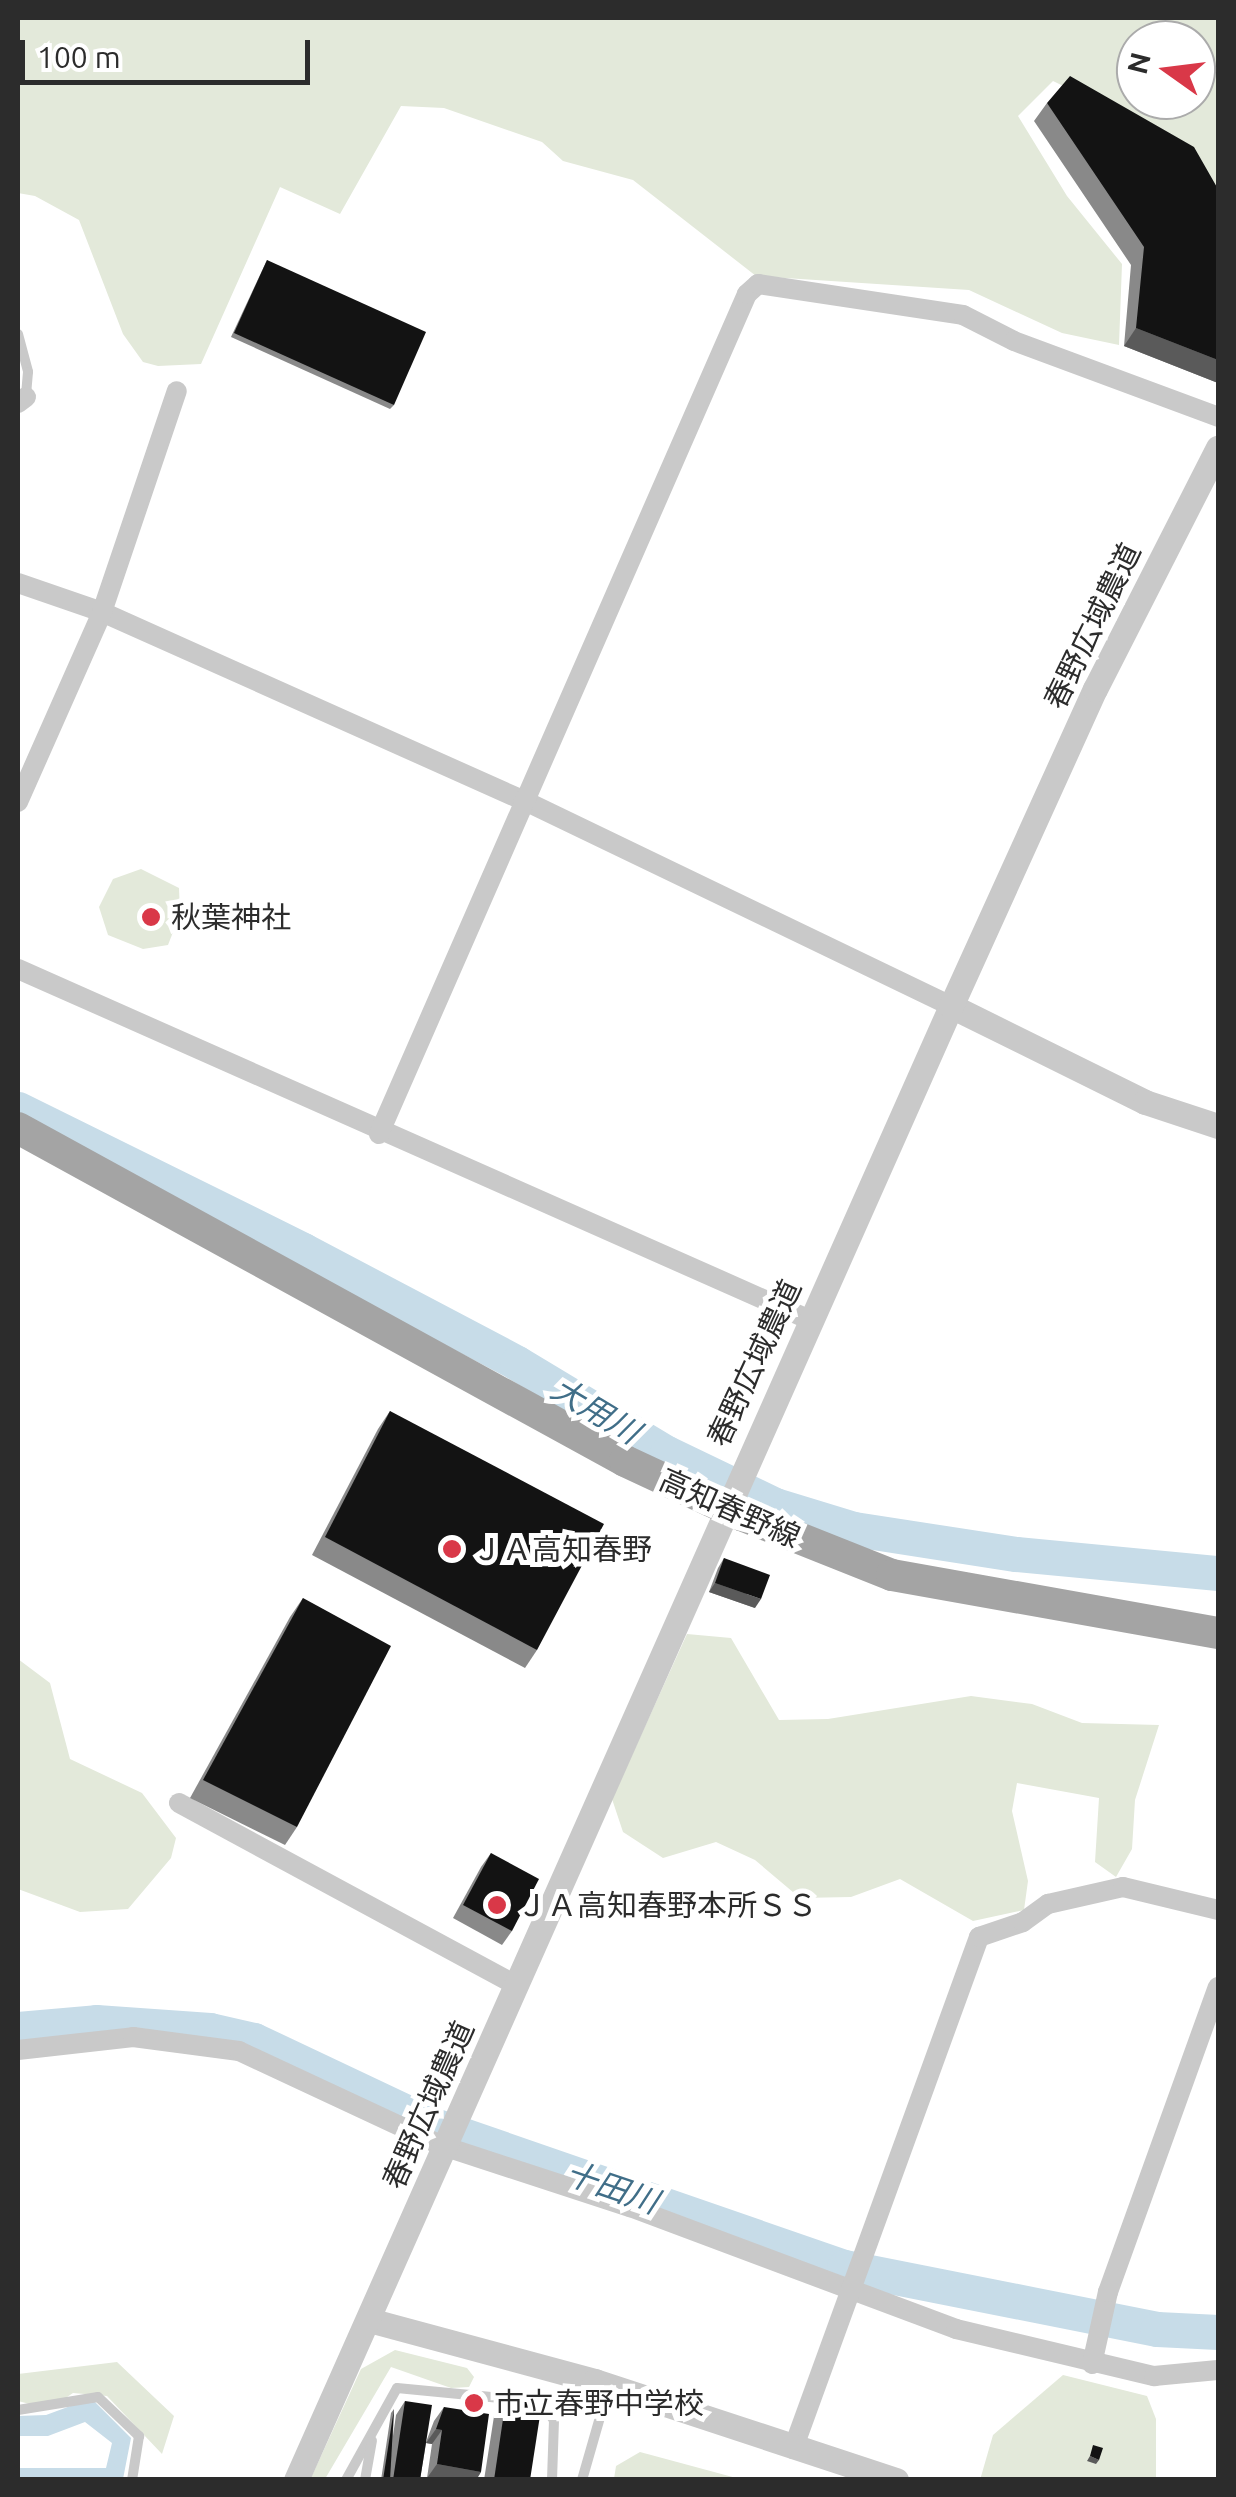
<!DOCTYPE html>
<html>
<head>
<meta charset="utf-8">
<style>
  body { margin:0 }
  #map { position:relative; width:1236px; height:2497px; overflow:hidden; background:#fff; font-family:Ubuntu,"Noto Sans JP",sans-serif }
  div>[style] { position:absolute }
  .green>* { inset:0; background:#e3e9da }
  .water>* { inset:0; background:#c7dce8 }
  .river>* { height:35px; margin:-17.5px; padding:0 17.5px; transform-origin:17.5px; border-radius:17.5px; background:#c7dce8 }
  .service>* { height:10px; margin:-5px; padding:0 5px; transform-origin:5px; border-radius:5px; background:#c9c9c9 }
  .minor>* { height:20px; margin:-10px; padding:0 10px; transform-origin:10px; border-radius:10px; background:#c9c9c9 }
  .tertiary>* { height:25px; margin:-12.5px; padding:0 12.5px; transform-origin:12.5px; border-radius:12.5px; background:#c9c9c9 }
  .primary>* { height:32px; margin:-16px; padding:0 16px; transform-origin:16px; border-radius:16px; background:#a4a4a4 }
  .wall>* { inset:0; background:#898989 }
  .shaded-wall>* { inset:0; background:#5a5a5a }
  .building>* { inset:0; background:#131313 }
  .dots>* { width:28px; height:28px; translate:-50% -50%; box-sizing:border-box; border:5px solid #fff; border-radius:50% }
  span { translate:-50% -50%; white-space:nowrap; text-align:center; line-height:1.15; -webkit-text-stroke:10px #fff; paint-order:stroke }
  .street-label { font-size:30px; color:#2c2c2c }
  .poi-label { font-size:30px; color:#2c2c2c }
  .left { translate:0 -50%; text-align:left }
  .water-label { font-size:32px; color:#406e88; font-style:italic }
  .frame { position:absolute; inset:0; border:20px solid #2c2c2c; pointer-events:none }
  .north { position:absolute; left:1116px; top:20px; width:100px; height:100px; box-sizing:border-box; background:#fff; border:2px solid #ababab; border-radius:50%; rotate:284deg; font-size:28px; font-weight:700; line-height:40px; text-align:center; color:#2c2c2c }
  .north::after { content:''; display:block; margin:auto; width:35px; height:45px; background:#d93848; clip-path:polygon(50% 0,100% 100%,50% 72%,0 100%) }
  .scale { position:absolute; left:20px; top:40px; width:290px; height:45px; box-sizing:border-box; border:5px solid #2c2c2c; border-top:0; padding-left:12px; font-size:30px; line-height:35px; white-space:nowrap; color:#2c2c2c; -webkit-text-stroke:8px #fff; paint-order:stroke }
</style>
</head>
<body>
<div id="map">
  <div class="green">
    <i style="clip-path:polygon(evenodd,18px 18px,1218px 18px,1218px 213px,1119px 113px,1053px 81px,1018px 116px,1067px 196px,1122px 264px,1119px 345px,1062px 333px,969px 290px,756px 276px,633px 180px,563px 161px,542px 142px,444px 108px,401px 106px,340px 214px,280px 187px,201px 364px,158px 366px,143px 362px,123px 334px,79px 220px,35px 196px,18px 193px,18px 18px,1136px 40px,1196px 40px,1196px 100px,1136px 100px,1136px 40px)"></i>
    <i style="clip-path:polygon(141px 869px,179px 888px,180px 914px,168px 945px,143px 949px,108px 935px,99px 907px,113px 879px)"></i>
    <i style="clip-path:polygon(687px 1634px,731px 1638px,779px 1720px,828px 1719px,971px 1696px,1032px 1704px,1082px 1723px,1159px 1725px,1135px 1800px,1132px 1849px,1116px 1877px,1095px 1862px,1099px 1798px,1017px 1783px,1012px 1811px,1028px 1881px,1024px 1910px,973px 1921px,900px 1879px,851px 1897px,800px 1898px,755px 1860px,716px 1842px,663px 1858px,623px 1832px,612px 1799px)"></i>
    <i style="clip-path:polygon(18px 1659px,50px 1683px,70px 1759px,142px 1793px,176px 1838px,171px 1858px,128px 1909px,80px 1912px,18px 1889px)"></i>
    <i style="clip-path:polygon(395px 2350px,467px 2368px,474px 2377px,469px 2387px,451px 2388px,391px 2367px,325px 2479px,310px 2480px,361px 2369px)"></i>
    <i style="clip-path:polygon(117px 2362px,174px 2416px,162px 2454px,107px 2396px,73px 2393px,49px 2409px,18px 2401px,18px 2374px)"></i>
    <i style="clip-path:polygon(1063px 2375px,1147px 2396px,1156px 2419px,1156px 2479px,980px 2480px,993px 2435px)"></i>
    <i style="clip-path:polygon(640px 2452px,740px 2479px,614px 2479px,616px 2466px)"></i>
  </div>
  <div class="water">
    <i style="clip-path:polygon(84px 2401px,95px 2402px,131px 2438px,123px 2479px,18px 2479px,18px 2468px,106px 2468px,112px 2443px,85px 2422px,48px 2436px,18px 2436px,18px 2416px,46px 2415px)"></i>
  </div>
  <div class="river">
    <i style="left:18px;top:1109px;width:318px;rotate:26.3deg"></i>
    <i style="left:303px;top:1250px;width:242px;rotate:27.8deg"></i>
    <i style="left:517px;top:1363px;width:175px;rotate:31deg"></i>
    <i style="left:667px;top:1453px;width:120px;rotate:25.7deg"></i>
    <i style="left:775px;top:1505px;width:83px;rotate:16.9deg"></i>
    <i style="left:854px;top:1529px;width:164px;rotate:8.8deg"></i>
    <i style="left:1016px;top:1554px;width:203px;rotate:5.4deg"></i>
    <i style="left:18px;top:2029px;width:78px;rotate:-5.1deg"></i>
    <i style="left:96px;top:2022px;width:114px;rotate:4deg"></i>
    <i style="left:210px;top:2030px;width:45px;rotate:12.8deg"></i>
    <i style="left:254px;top:2040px;width:199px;rotate:25.3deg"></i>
    <i style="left:434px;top:2125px;width:434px;rotate:19.1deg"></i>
    <i style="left:844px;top:2267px;width:319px;rotate:11.2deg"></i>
    <i style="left:1157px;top:2329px;width:61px;rotate:2.8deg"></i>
  </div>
  <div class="service">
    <i style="left:18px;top:334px;width:39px;rotate:75deg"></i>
    <i style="left:28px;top:372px;width:25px;rotate:95deg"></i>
    <i style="left:529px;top:2401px;width:12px;rotate:9deg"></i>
    <i style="left:541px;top:2403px;width:21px;rotate:53deg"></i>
    <i style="left:554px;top:2420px;width:60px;rotate:91.9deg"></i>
    <i style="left:18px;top:2410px;width:81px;rotate:-9.2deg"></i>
    <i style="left:98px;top:2397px;width:57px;rotate:43.6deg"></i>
    <i style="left:139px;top:2436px;width:45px;rotate:99deg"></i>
    <i style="left:346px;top:2480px;width:105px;rotate:-61deg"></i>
    <i style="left:397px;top:2388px;width:116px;rotate:5.5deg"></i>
    <i style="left:365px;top:2480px;width:40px;rotate:-80deg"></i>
    <i style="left:582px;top:2480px;width:98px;rotate:-74deg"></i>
  </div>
  <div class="minor">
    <i style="left:18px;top:403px;width:10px;rotate:-37deg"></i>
    <i style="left:18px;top:583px;width:89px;rotate:19deg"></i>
    <i style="left:102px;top:612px;width:461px;rotate:24.1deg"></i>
    <i style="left:523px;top:800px;width:475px;rotate:25.7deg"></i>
    <i style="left:18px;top:802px;width:208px;rotate:-66.1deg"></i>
    <i style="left:102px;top:612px;width:233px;rotate:-71.3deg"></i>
    <i style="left:18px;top:969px;width:866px;rotate:23.9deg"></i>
    <i style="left:379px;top:1134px;width:917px;rotate:-66.34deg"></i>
    <i style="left:747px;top:294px;width:15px;rotate:-42deg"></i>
    <i style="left:758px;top:284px;width:207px;rotate:8.6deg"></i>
    <i style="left:963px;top:315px;width:57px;rotate:27deg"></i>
    <i style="left:1014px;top:341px;width:218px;rotate:20.4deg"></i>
    <i style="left:179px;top:1803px;width:384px;rotate:28.4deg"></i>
    <i style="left:18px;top:2050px;width:116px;rotate:-6.4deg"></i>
    <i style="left:133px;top:2037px;width:107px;rotate:7.5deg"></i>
    <i style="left:239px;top:2051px;width:225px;rotate:25deg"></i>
    <i style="left:443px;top:2146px;width:197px;rotate:18.1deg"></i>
    <i style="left:630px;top:2207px;width:348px;rotate:20.5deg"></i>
    <i style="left:956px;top:2329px;width:204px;rotate:13.4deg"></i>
    <i style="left:1154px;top:2376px;width:64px;rotate:-5.4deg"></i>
    <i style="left:1092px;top:2364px;width:74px;rotate:-77.5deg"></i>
    <i style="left:1108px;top:2292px;width:324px;rotate:-70.2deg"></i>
    <i style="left:793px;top:2449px;width:545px;rotate:-70.03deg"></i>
    <i style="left:979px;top:1937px;width:46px;rotate:-18.8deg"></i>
    <i style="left:1023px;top:1922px;width:31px;rotate:-36deg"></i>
    <i style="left:1048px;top:1904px;width:77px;rotate:-12.8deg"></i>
    <i style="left:1123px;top:1887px;width:98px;rotate:13.6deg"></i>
  </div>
  <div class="tertiary">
    <i style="left:951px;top:1006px;width:216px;rotate:26.3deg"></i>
    <i style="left:1145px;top:1102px;width:77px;rotate:18.2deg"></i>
    <i style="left:369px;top:2320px;width:234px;rotate:15.1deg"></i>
    <i style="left:595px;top:2381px;width:317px;rotate:18.2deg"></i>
    <i style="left:296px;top:2480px;width:1613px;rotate:-66.04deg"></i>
    <i style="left:951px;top:1006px;width:348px;rotate:-65.6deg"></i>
    <i style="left:1095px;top:689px;width:271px;rotate:-63deg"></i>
  </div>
  <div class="primary">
    <i style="left:18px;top:1128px;width:692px;rotate:28.75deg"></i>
    <i style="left:625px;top:1461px;width:128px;rotate:25deg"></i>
    <i style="left:741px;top:1515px;width:162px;rotate:21.7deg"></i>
    <i style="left:892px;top:1575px;width:331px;rotate:10.1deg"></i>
  </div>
  <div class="wall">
    <i style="clip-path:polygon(1047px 103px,1218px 189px,1218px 383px,1124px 346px,1131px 265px,1034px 121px)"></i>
    <i style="clip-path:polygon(267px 260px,394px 405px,390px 409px,231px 337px)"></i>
    <i style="clip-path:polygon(390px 1411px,537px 1650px,525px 1668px,312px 1555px,378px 1429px)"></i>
    <i style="clip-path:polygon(724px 1558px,755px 1608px,709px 1592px,718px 1568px)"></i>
    <i style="clip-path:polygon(303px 1598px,297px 1827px,285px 1845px,190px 1798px,290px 1617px)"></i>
    <i style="clip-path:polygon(491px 1853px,512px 1931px,502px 1945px,453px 1918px,481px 1867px)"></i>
    <i style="clip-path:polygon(507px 2392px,530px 2480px,484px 2480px,495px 2410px)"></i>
    <i style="clip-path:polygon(405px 2401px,426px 2442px,434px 2421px,444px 2407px,481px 2472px,476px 2480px,427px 2478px,432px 2444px,426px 2443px,420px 2480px,381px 2480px,391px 2413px,394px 2409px,393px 2436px,396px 2415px)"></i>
  </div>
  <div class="shaded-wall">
    <i style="clip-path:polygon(1136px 328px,1218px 360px,1218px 383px,1124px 346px)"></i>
    <i style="clip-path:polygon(148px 917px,159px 919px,155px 924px,145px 922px)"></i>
    <i style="clip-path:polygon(715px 1583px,761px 1599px,755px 1608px,709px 1592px)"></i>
    <i style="clip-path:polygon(436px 2429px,442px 2430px,432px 2444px,426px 2443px)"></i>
    <i style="clip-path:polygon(1090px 2456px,1099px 2460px,1096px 2464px,1087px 2461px)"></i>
    <i style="clip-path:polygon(437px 2464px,481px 2472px,476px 2480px,427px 2478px)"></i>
  </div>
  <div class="building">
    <i style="clip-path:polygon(1070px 76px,1194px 147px,1218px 189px,1218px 360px,1136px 328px,1144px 247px,1047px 103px)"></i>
    <i style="clip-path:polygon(267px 260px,426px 332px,394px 405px,234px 333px)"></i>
    <i style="clip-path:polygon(150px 907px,161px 909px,159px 919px,148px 917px)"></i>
    <i style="clip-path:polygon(390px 1411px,604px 1524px,537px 1650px,325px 1537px)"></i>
    <i style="clip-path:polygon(724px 1558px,770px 1575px,761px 1599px,715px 1583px)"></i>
    <i style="clip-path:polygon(303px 1598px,391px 1646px,297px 1827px,203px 1780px)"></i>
    <i style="clip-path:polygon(491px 1853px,539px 1879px,512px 1931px,463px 1905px)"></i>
    <i style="clip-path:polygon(507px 2392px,543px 2396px,530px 2480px,494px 2480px)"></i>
    <i style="clip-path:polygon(405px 2401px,432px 2405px,420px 2480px,393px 2480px)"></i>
    <i style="clip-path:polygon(444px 2407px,489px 2414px,481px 2472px,437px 2464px,442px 2430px,436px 2429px)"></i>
    <i style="clip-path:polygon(394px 2409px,390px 2480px,383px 2480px)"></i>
    <i style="clip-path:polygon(1093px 2445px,1103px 2448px,1099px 2460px,1090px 2456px)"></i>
  </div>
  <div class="dots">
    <i style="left:151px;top:917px;background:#d93848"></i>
    <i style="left:452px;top:1549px;background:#d93848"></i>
    <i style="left:497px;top:1905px;background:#d93848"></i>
    <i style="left:474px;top:2403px;background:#d93848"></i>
  </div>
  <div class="street-label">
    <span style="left:1092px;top:626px;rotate:-64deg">春野広域農道</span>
    <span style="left:754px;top:1363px;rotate:-65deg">春野広域農道</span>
    <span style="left:730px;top:1508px;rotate:24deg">高知春野線</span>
    <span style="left:428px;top:2105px;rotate:-66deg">春野広域農道</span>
  </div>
  <div class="poi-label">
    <span class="left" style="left:171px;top:917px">秋葉神社</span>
    <span class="left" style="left:472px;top:1549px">ＪＡ高知春野</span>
    <span class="left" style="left:517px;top:1905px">ＪＡ高知春野本所ＳＳ</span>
    <span class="left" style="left:494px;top:2403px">市立春野中学校</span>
  </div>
  <div class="water-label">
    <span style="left:596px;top:1410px;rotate:31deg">大用川</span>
    <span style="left:612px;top:2187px;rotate:19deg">十田川</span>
  </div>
  <div class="frame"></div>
  <div class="north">N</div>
  <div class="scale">100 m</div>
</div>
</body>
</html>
